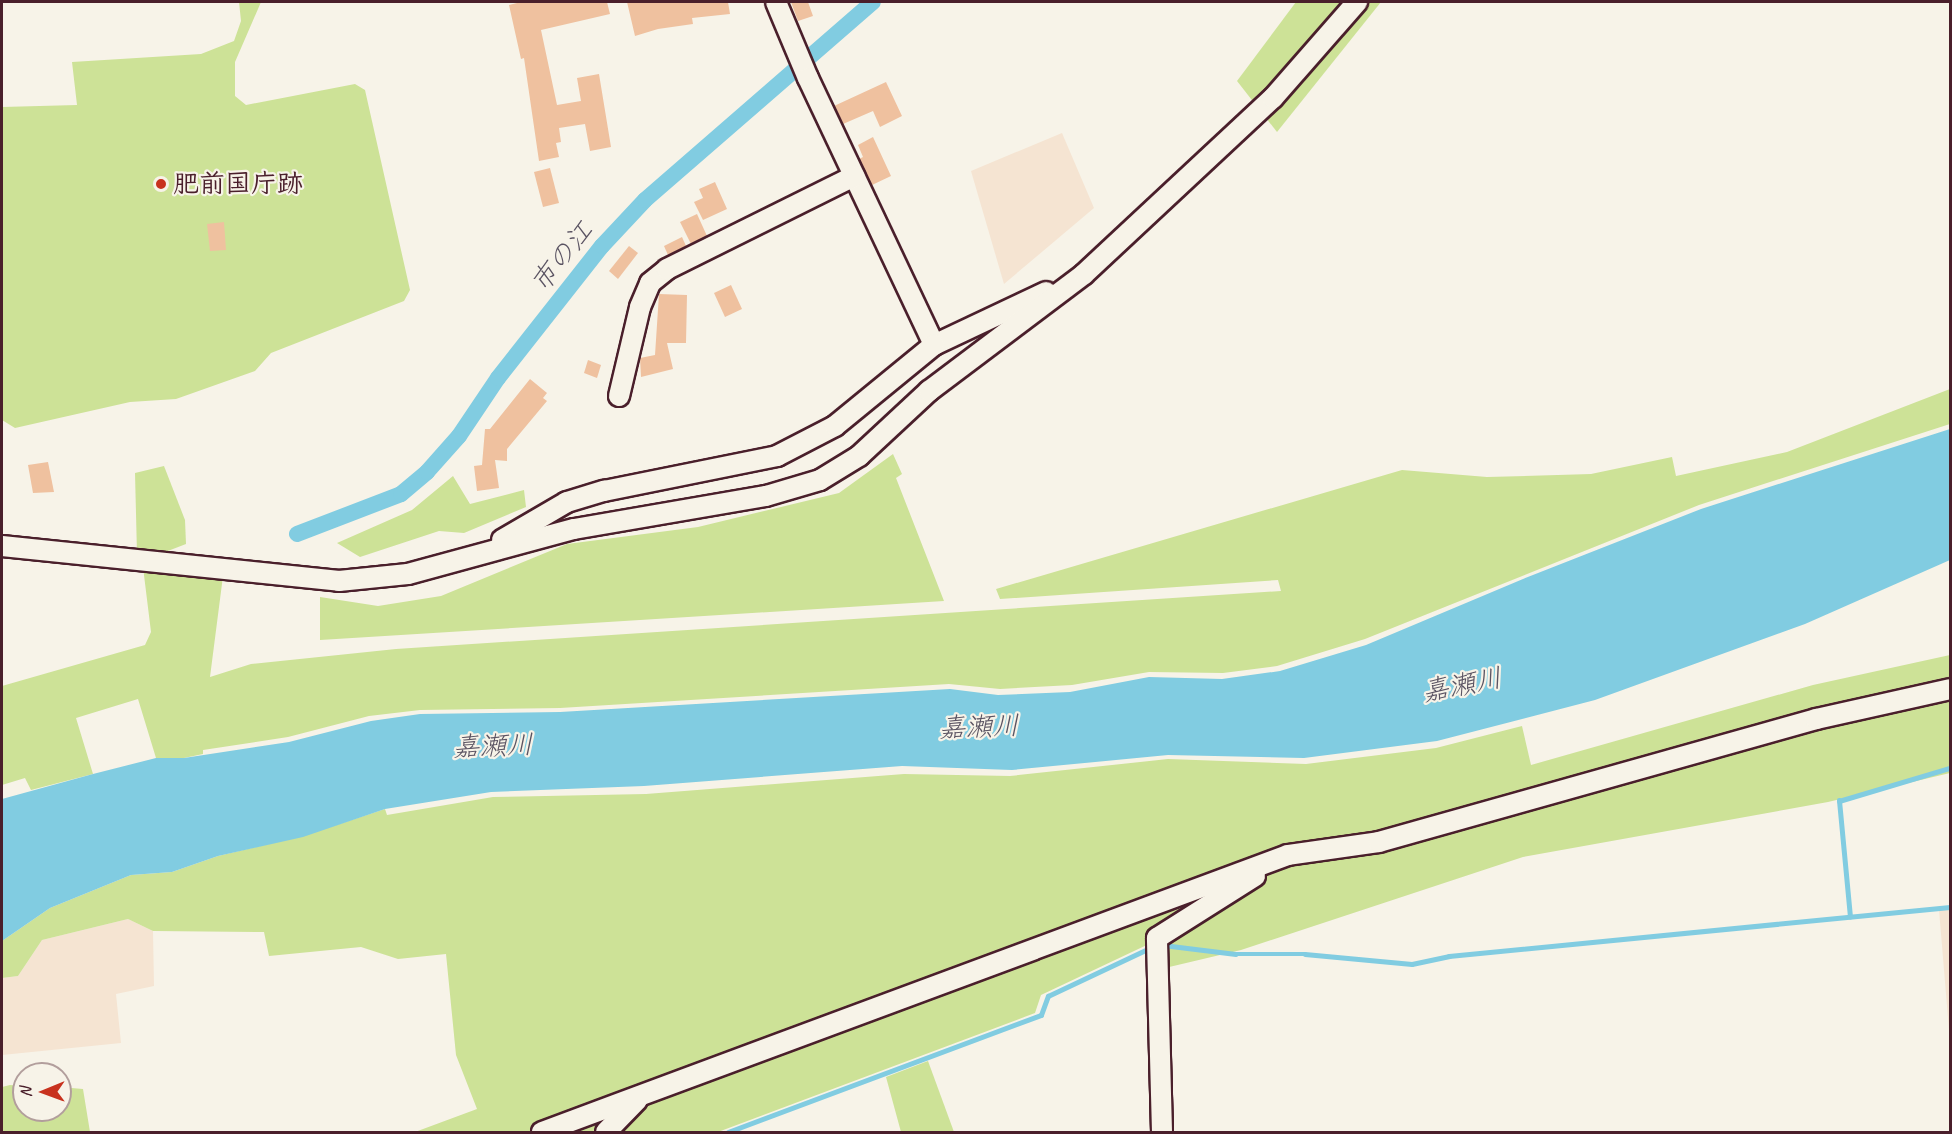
<!DOCTYPE html>
<html>
<head>
<meta charset="utf-8">
<style>
  body { margin:0 }
  #map { position:relative; width:1952px; height:1134px; overflow:hidden; background:#f7f3e8; font-family:Caveat,"Klee One",sans-serif }
  div>[style] { position:absolute }
  .built>* { inset:0; background:#f5e4d2 }
  .green>* { inset:0; background:#cde297 }
  .water>* { inset:0; background:#81cce1 }
  .stream>* { height:4.5px; margin:-2.25px; padding:0 2.25px; transform-origin:2.25px; border-radius:2.25px; background:#81cce1 }
  .canal>* { height:16px; margin:-8px; padding:0 8px; transform-origin:8px; border-radius:8px; background:#81cce1 }
  .building>* { inset:0; background:#efc19f }
  .roads { filter:drop-shadow(2px 0 #4a1f2b) drop-shadow(-2px 0 #4a1f2b) drop-shadow(0 2px #4a1f2b) drop-shadow(0 -2px #4a1f2b) }
  .street>* { height:20px; margin:-10px; padding:0 10px; transform-origin:10px; border-radius:10px; background:#f7f3e8 }
  .dots>* { width:16px; height:16px; translate:-50% -50%; box-sizing:border-box; border:3px solid #f7f3e8; border-radius:50% }
  span { translate:-50% -50%; white-space:nowrap; text-align:center; line-height:1.15; -webkit-text-stroke:4.5px #f7f3e8; paint-order:stroke }
  .poi-label { font-size:26px; color:#4a1f2b; font-weight:700 }
  .left { translate:0 -50%; text-align:left }
  .water-label { font-size:27px; color:#5a5362; font-style:italic }
  .frame { position:absolute; inset:0; border:3px solid #4a1f2b; pointer-events:none }
  .north { position:absolute; left:12px; top:1062px; width:60px; height:60px; box-sizing:border-box; background:#f7f3e8; border:2px solid #b29e9c; border-radius:50%; rotate:269deg; font-size:16px; font-weight:700; line-height:24px; text-align:center; color:#4a1f2b }
  .north::after { content:''; display:block; margin:auto; width:21px; height:27px; background:#c8321e; clip-path:polygon(50% 0,100% 100%,50% 72%,0 100%) }
</style>
</head>
<body>
<div id="map">
  <div class="built">
    <i style="clip-path:polygon(1062px 133px,1094px 208px,1004px 284px,971px 171px)"></i>
    <i style="clip-path:polygon(1950px 909px,1950px 1030px,1949px 1030px,1939px 910px)"></i>
    <i style="clip-path:polygon(128px 919px,153px 931px,154px 986px,116px 994px,121px 1043px,2px 1055px,2px 978px,18px 976px,42px 940px)"></i>
  </div>
  <div class="green">
    <i style="clip-path:polygon(239px 2px,261px 2px,235px 62px,235px 96px,246px 105px,355px 84px,365px 90px,410px 290px,404px 301px,271px 353px,255px 371px,176px 399px,130px 402px,15px 428px,2px 420px,2px 107px,77px 105px,72px 62px,201px 54px,234px 41px,241px 21px)"></i>
    <i style="clip-path:polygon(1296px 2px,1381px 2px,1277px 132px,1237px 81px)"></i>
    <i style="clip-path:polygon(1950px 389px,1950px 424px,1699px 505px,1365px 639px,1277px 666px,1223px 673px,1149px 672px,1072px 685px,1000px 689px,949px 684px,560px 708px,420px 710px,369px 716px,288px 737px,203px 750px,203px 754px,184px 758px,156px 758px,138px 699px,76px 718px,93px 774px,31px 790px,25px 778px,2px 785px,2px 686px,145px 645px,151px 632px,143px 567px,223px 576px,210px 677px,251px 664px,396px 649px,1281px 591px,1278px 580px,1000px 599px,996px 589px,1402px 470px,1487px 477px,1591px 474px,1672px 457px,1676px 476px,1787px 452px)"></i>
    <i style="clip-path:polygon(893px 454px,902px 474px,896px 478px,944px 601px,320px 640px,320px 597px,378px 606px,441px 596px,567px 544px,698px 527px,839px 493px)"></i>
    <i style="clip-path:polygon(164px 466px,185px 520px,186px 544px,160px 554px,137px 554px,135px 473px)"></i>
    <i style="clip-path:polygon(453px 476px,470px 504px,524px 490px,526px 507px,464px 533px,439px 531px,360px 557px,337px 543px,412px 510px)"></i>
    <i style="clip-path:polygon(1950px 655px,1950px 773px,1828px 802px,1523px 857px,1241px 950px,1165px 968px,1151px 943px,1041px 995px,1035px 1013px,718px 1132px,415px 1132px,477px 1109px,456px 1055px,446px 954px,398px 959px,361px 947px,269px 956px,264px 932px,153px 931px,128px 919px,42px 940px,18px 976px,2px 978px,2px 941px,50px 908px,131px 875px,172px 872px,218px 856px,303px 836px,385px 809px,387px 815px,493px 797px,646px 794px,904px 774px,1010px 776px,1168px 759px,1306px 764px,1436px 748px,1522px 726px,1531px 765px,1813px 685px)"></i>
    <i style="clip-path:polygon(928px 1061px,954px 1132px,901px 1132px,886px 1077px)"></i>
    <i style="clip-path:polygon(10px 1085px,24px 1086px,24px 1110px,60px 1110px,60px 1087px,83px 1089px,90px 1132px,2px 1132px,2px 1087px)"></i>
  </div>
  <div class="water">
    <i style="clip-path:polygon(1950px 429px,1950px 560px,1805px 624px,1595px 700px,1437px 741px,1304px 758px,1168px 755px,1012px 770px,902px 766px,644px 786px,491px 792px,385px 809px,303px 837px,218px 856px,172px 872px,131px 875px,50px 908px,2px 941px,2px 799px,93px 774px,156px 758px,184px 758px,289px 742px,371px 721px,420px 714px,560px 712px,950px 689px,998px 695px,1070px 692px,1149px 677px,1222px 679px,1280px 671px,1366px 645px,1523px 579px,1701px 509px)"></i>
  </div>
  <div class="stream">
    <i style="left:1850px;top:917px;width:117px;rotate:-95.4deg"></i>
    <i style="left:1839px;top:801px;width:116px;rotate:-16.6deg"></i>
    <i style="left:1163px;top:945px;width:73px;rotate:7.1deg"></i>
    <i style="left:1235px;top:954px;width:70px"></i>
    <i style="left:1305px;top:954px;width:107px;rotate:5.3deg"></i>
    <i style="left:1412px;top:964px;width:38px;rotate:-12deg"></i>
    <i style="left:1449px;top:956px;width:503px;rotate:-5.59deg"></i>
    <i style="left:728px;top:1132px;width:334px;rotate:-20.5deg"></i>
    <i style="left:1041px;top:1015px;width:20px;rotate:-70deg"></i>
    <i style="left:1048px;top:996px;width:115px;rotate:-25.2deg"></i>
  </div>
  <div class="canal">
    <i style="left:297px;top:534px;width:111px;rotate:-21deg"></i>
    <i style="left:401px;top:494px;width:34px;rotate:-40deg"></i>
    <i style="left:427px;top:472px;width:48px;rotate:-48.4deg"></i>
    <i style="left:459px;top:436px;width:70px;rotate:-56.1deg"></i>
    <i style="left:498px;top:378px;width:168px;rotate:-51.8deg"></i>
    <i style="left:602px;top:246px;width:63px;rotate:-46.9deg"></i>
    <i style="left:645px;top:200px;width:302px;rotate:-41deg"></i>
  </div>
  <div class="building">
    <i style="clip-path:polygon(521px 2px,607px 2px,610px 14px,541px 30px,557px 105px,581px 101px,577px 78px,599px 74px,611px 147px,590px 151px,585px 124px,559px 128px,561px 142px,556px 143px,559px 157px,539px 161px,524px 58px,521px 59px,509px 5px)"></i>
    <i style="clip-path:polygon(627px 2px,728px 2px,730px 14px,692px 18px,693px 24px,658px 29px,635px 36px)"></i>
    <i style="clip-path:polygon(791px 2px,808px 2px,813px 16px,798px 21px)"></i>
    <i style="clip-path:polygon(886px 82px,902px 116px,880px 127px,873px 111px,843px 124px,834px 106px)"></i>
    <i style="clip-path:polygon(873px 137px,891px 176px,872px 185px,859px 159px,863px 157px,858px 145px)"></i>
    <i style="clip-path:polygon(550px 168px,559px 203px,543px 207px,534px 172px)"></i>
    <i style="clip-path:polygon(715px 182px,727px 209px,703px 220px,694px 202px,703px 198px,699px 189px)"></i>
    <i style="clip-path:polygon(697px 214px,707px 236px,691px 244px,680px 222px)"></i>
    <i style="clip-path:polygon(224px 222px,226px 250px,210px 251px,207px 224px)"></i>
    <i style="clip-path:polygon(682px 237px,686px 246px,668px 255px,664px 246px)"></i>
    <i style="clip-path:polygon(629px 246px,638px 253px,618px 279px,609px 271px)"></i>
    <i style="clip-path:polygon(731px 285px,742px 309px,725px 317px,714px 293px)"></i>
    <i style="clip-path:polygon(659px 294px,687px 295px,686px 343px,667px 343px,673px 369px,641px 377px,640px 358px,655px 355px)"></i>
    <i style="clip-path:polygon(588px 360px,601px 365px,597px 378px,584px 373px)"></i>
    <i style="clip-path:polygon(530px 379px,547px 393px,543px 398px,547px 401px,507px 449px,507px 461px,495px 460px,499px 488px,477px 491px,474px 466px,482px 465px,485px 429px,490px 429px)"></i>
    <i style="clip-path:polygon(48px 462px,54px 492px,33px 493px,28px 465px)"></i>
  </div>
  <div class="roads">
    <div class="street">
      <i style="left:776px;top:2px;width:82px;rotate:67.2deg"></i>
      <i style="left:808px;top:78px;width:295px;rotate:64.7deg"></i>
      <i style="left:934px;top:345px;width:124px;rotate:-25.3deg"></i>
      <i style="left:619px;top:396px;width:91px;rotate:-76.7deg"></i>
      <i style="left:640px;top:307px;width:26px;rotate:-67deg"></i>
      <i style="left:650px;top:283px;width:22px;rotate:-39deg"></i>
      <i style="left:667px;top:269px;width:209px;rotate:-26.4deg"></i>
      <i style="left:502px;top:540px;width:75px;rotate:-30.3deg"></i>
      <i style="left:567px;top:502px;width:39px;rotate:-17deg"></i>
      <i style="left:604px;top:491px;width:177px;rotate:-11.4deg"></i>
      <i style="left:777px;top:456px;width:65px;rotate:-27.3deg"></i>
      <i style="left:835px;top:426px;width:128px;rotate:-39.3deg"></i>
      <i style="left:2px;top:546px;width:339px;rotate:5.9deg"></i>
      <i style="left:339px;top:581px;width:69px;rotate:-5.8deg"></i>
      <i style="left:408px;top:574px;width:172px;rotate:-15.2deg"></i>
      <i style="left:574px;top:529px;width:195px;rotate:-9.8deg"></i>
      <i style="left:766px;top:496px;width:56px;rotate:-16.5deg"></i>
      <i style="left:820px;top:480px;width:46px;rotate:-31.6deg"></i>
      <i style="left:859px;top:456px;width:96px;rotate:-42.9deg"></i>
      <i style="left:929px;top:391px;width:194px;rotate:-37deg"></i>
      <i style="left:1084px;top:274px;width:258px;rotate:-43deg"></i>
      <i style="left:1273px;top:98px;width:128px;rotate:-48.8deg"></i>
      <i style="left:542px;top:1132px;width:796px;rotate:-20.37deg"></i>
      <i style="left:1288px;top:855px;width:92px;rotate:-8.1deg"></i>
      <i style="left:1379px;top:842px;width:454px;rotate:-15.7deg"></i>
      <i style="left:1816px;top:719px;width:137px;rotate:-12.6deg"></i>
      <i style="left:606px;top:1132px;width:45px;rotate:-45.9deg"></i>
      <i style="left:1162px;top:1132px;width:194px;rotate:-91.5deg"></i>
      <i style="left:1157px;top:938px;width:116px;rotate:-32.3deg"></i>
    </div>
  </div>
  <div class="dots">
    <i style="left:161px;top:184px;background:#c8321e"></i>
  </div>
  <div class="poi-label">
    <span class="left" style="left:173px;top:184px">肥前国庁跡</span>
  </div>
  <div class="water-label">
    <span style="left:562px;top:257px;rotate:-51deg">市の江</span>
    <span style="left:1462px;top:685px;rotate:-11deg">嘉瀬川</span>
    <span style="left:979px;top:727px;rotate:-2deg">嘉瀬川</span>
    <span style="left:493px;top:746px;rotate:-2deg">嘉瀬川</span>
  </div>
  <div class="frame"></div>
  <div class="north">N</div>
</div>
</body>
</html>
